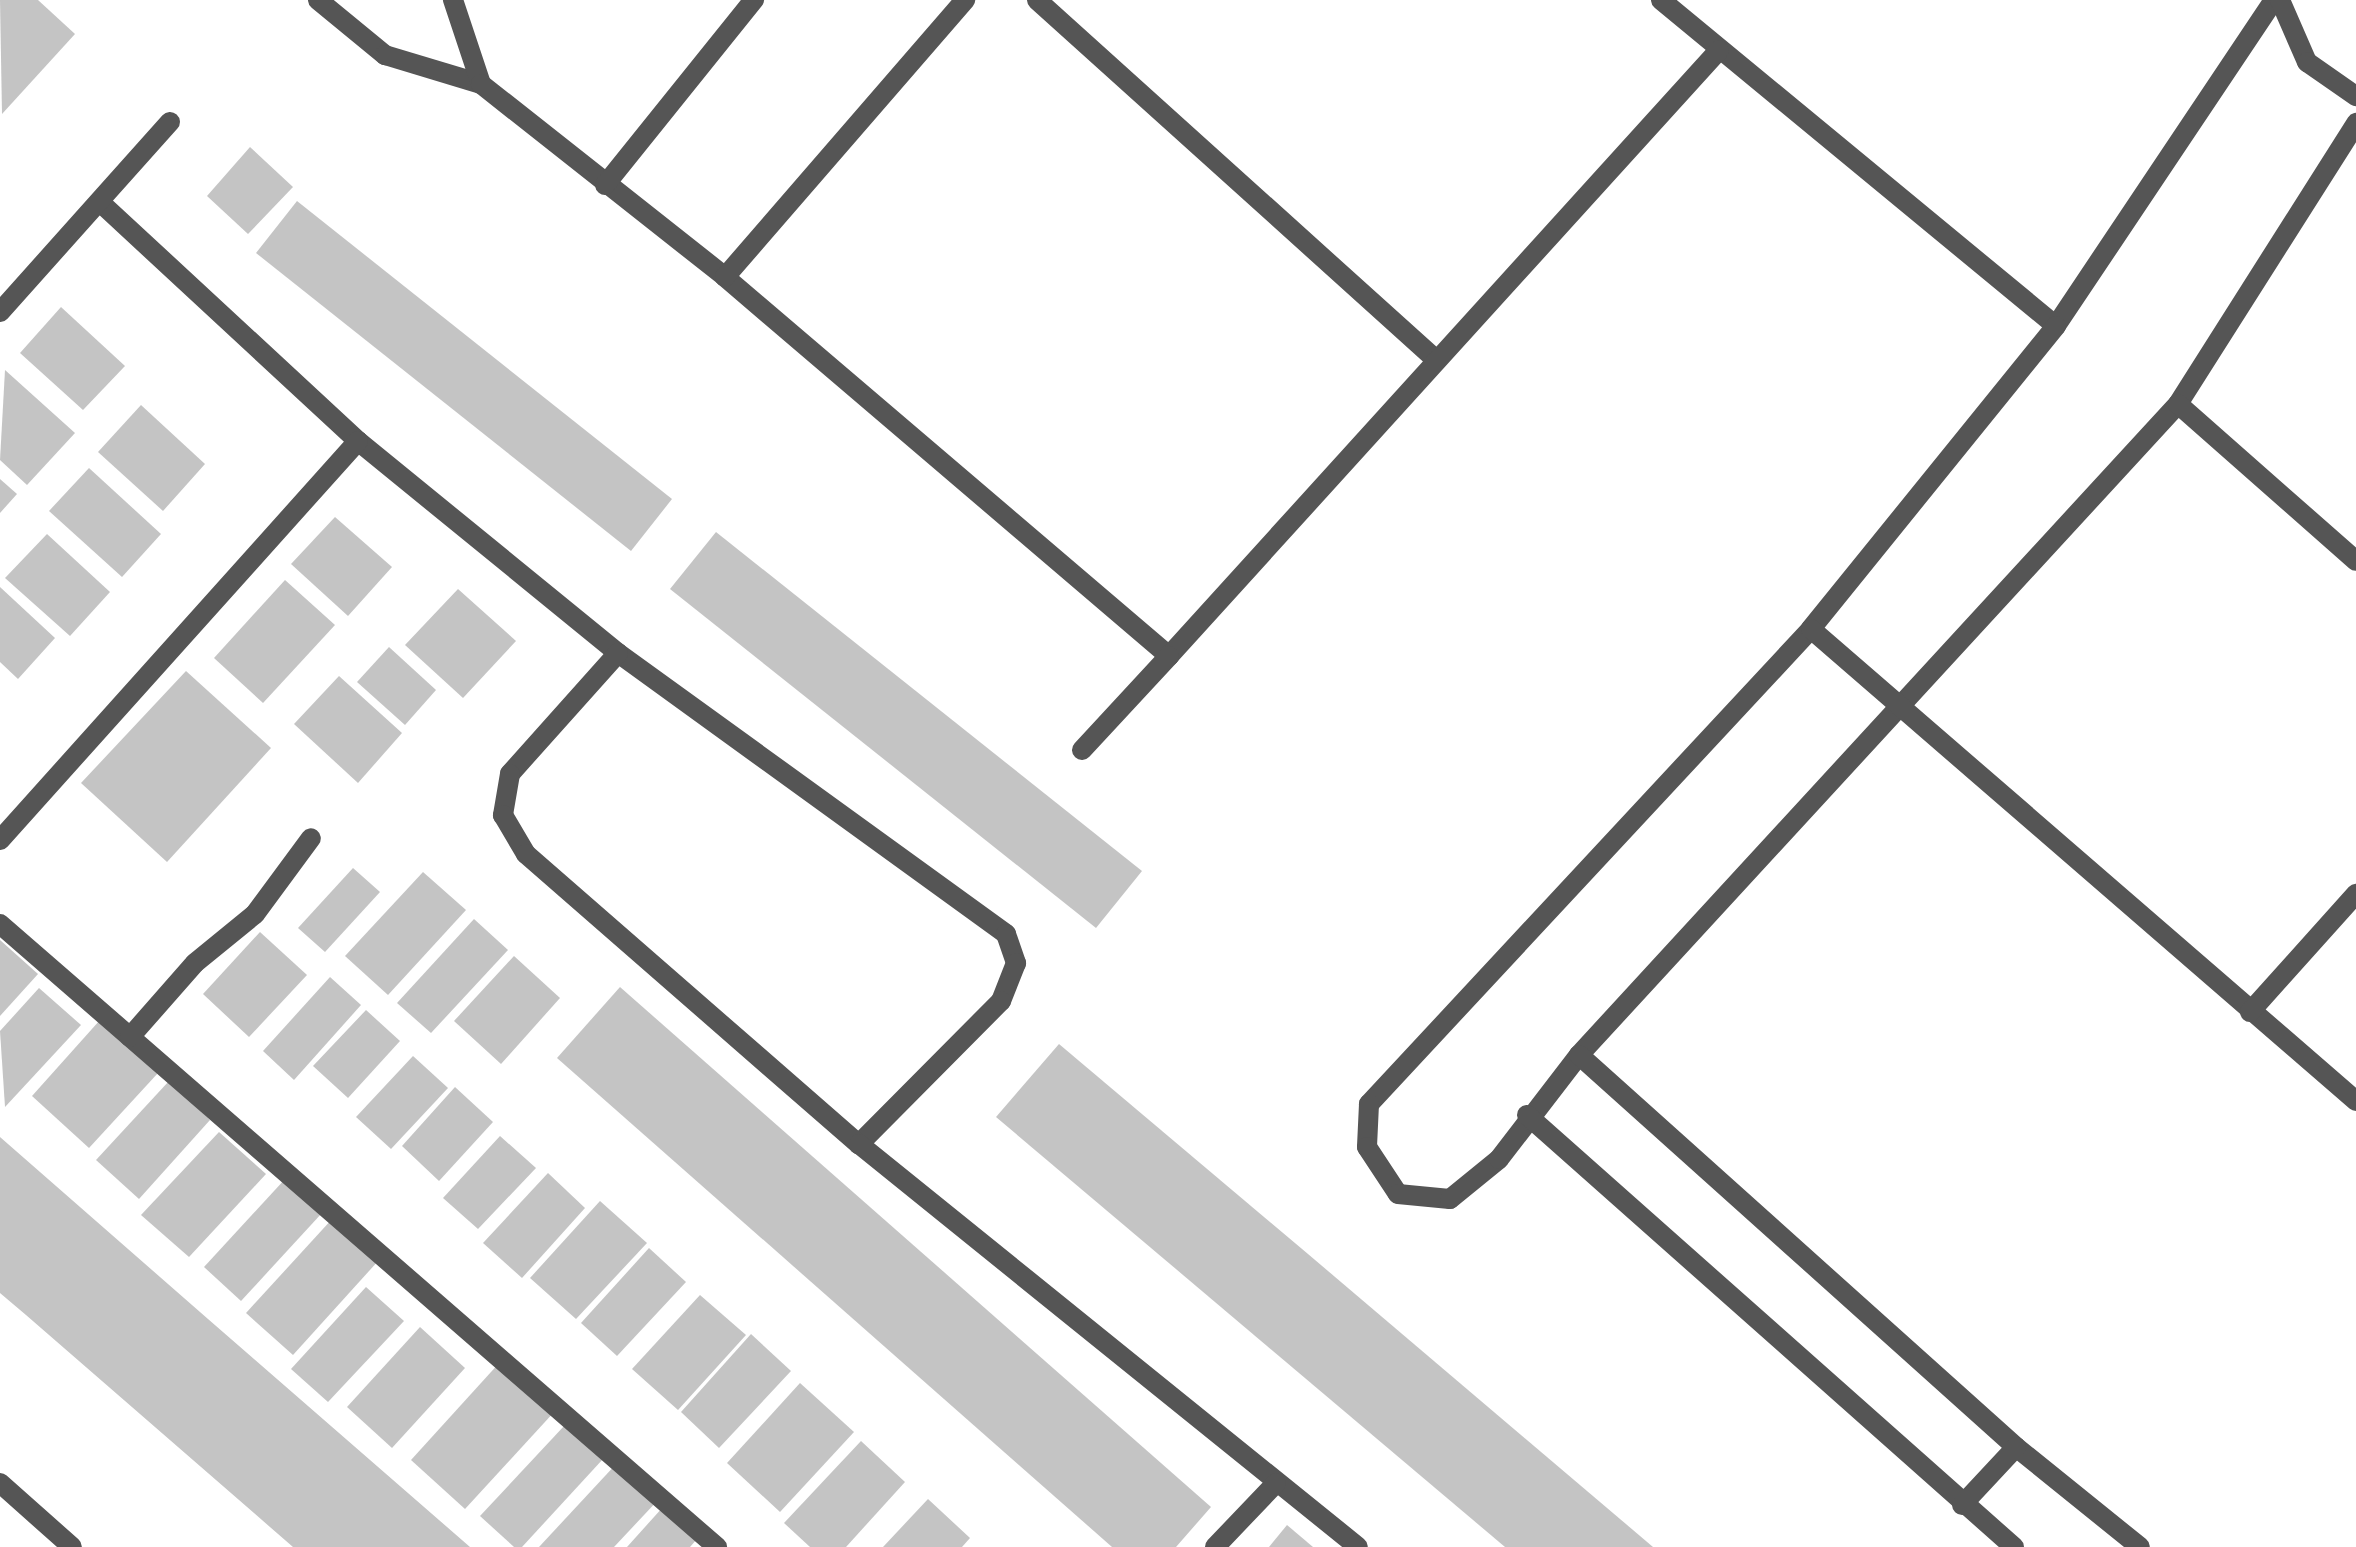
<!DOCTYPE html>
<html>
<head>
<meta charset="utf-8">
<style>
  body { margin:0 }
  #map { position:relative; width:2356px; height:1547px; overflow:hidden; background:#fff; font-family:"Golos Text",sans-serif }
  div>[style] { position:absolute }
  .building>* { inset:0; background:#c4c4c4 }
  .minor>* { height:20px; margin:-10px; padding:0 10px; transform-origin:10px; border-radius:10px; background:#555 }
  .tertiary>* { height:20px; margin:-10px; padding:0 10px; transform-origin:10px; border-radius:10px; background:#555 }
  span { translate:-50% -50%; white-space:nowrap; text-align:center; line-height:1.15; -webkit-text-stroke:8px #fff; paint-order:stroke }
</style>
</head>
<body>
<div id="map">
  <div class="building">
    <i style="clip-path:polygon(0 0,38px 0,75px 34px,2px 114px)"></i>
    <i style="clip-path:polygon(250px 147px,293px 187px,248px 234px,207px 196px)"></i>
    <i style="clip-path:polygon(297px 201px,672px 499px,631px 551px,256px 253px)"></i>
    <i style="clip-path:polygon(61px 307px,125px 366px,83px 410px,20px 353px)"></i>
    <i style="clip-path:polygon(5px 370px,75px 433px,27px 485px,0 460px)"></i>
    <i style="clip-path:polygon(141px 405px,205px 464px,163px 511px,98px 452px)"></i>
    <i style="clip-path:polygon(89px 468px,161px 534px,122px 577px,49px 511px)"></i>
    <i style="clip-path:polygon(0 479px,17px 494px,0 513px)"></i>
    <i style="clip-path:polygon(335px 517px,392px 567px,348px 616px,291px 564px)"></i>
    <i style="clip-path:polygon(716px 532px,1142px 871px,1096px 928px,670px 589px)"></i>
    <i style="clip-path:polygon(47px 534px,110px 592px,70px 636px,5px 578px)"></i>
    <i style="clip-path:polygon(285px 580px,335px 625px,263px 703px,214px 658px)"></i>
    <i style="clip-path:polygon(0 587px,55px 638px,18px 679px,0 662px)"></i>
    <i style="clip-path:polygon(458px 589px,516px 641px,463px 698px,405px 645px)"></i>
    <i style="clip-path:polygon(389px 647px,436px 690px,405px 725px,357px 682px)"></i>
    <i style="clip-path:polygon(186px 671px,271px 748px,167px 862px,81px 783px)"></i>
    <i style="clip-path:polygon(339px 676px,402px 733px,358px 783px,294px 724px)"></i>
    <i style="clip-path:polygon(353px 868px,380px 892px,325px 952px,298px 928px)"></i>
    <i style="clip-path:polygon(423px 872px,466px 910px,388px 995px,345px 956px)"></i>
    <i style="clip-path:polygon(474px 919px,508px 950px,431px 1033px,397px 1003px)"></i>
    <i style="clip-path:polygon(260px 932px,307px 975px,249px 1037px,203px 994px)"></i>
    <i style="clip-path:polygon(0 940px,38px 974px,0 1016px)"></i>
    <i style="clip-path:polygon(514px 956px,560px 998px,501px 1064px,454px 1021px)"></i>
    <i style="clip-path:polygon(330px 977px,361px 1005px,294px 1080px,263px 1051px)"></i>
    <i style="clip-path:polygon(620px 987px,1211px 1507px,1176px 1547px,1112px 1547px,557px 1058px)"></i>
    <i style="clip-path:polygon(39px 988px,81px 1025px,5px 1107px,0 1031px)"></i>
    <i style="clip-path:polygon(366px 1010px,400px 1041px,348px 1098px,313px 1066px)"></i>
    <i style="clip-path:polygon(100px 1020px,158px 1073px,89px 1148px,32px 1096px)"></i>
    <i style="clip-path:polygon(1059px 1044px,1308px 1254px,1653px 1547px,1505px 1547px,996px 1117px)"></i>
    <i style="clip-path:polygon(413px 1056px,448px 1088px,391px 1149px,356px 1117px)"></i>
    <i style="clip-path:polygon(169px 1081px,210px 1120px,139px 1199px,96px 1160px)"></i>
    <i style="clip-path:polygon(455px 1087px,493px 1122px,439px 1181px,402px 1146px)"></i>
    <i style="clip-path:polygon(219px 1132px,266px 1174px,189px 1257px,141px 1215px)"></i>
    <i style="clip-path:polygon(500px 1136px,536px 1168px,478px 1229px,443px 1198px)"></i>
    <i style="clip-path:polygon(0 1137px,208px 1319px,470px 1547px,293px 1547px,26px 1315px,0 1293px)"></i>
    <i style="clip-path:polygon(548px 1173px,585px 1208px,522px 1278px,483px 1243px)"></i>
    <i style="clip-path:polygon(286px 1178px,322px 1213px,241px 1301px,204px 1267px)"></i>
    <i style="clip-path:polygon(600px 1201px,647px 1243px,576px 1319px,530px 1278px)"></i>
    <i style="clip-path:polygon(333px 1218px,379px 1260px,293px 1355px,246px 1313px)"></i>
    <i style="clip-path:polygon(649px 1248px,686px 1282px,617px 1356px,581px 1323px)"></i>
    <i style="clip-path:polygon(366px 1287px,404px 1321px,328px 1402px,291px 1369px)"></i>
    <i style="clip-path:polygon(700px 1295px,746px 1335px,678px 1410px,632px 1369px)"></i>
    <i style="clip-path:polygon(420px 1327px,465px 1368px,392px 1448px,347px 1407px)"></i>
    <i style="clip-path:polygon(751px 1334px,791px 1371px,719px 1448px,681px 1412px)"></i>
    <i style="clip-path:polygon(501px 1361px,555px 1411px,465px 1509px,411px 1460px)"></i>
    <i style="clip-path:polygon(800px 1383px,854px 1432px,780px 1512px,727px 1463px)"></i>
    <i style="clip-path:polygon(565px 1425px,603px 1459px,522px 1547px,514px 1547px,480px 1516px)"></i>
    <i style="clip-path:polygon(861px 1441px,905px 1482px,846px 1547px,810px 1547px,784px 1523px)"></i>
    <i style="clip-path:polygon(618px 1462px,659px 1499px,614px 1547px,539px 1547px)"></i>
    <i style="clip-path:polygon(928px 1499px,970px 1538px,962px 1547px,883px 1547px)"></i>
    <i style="clip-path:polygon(663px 1507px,697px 1539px,690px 1547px,627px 1547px)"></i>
    <i style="clip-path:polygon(1287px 1525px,1313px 1547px,1269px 1547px)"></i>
  </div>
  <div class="minor">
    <i style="left:318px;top:0;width:87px;rotate:39.4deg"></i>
    <i style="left:385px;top:55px;width:100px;rotate:16.8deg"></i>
    <i style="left:481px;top:84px;width:89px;rotate:-108.4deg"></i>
    <i style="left:1037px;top:0;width:535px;rotate:42.04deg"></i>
    <i style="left:1661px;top:0;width:512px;rotate:39.53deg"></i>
    <i style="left:2274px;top:0;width:392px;rotate:123.8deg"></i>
    <i style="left:2056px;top:326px;width:390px;rotate:129deg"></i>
    <i style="left:1811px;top:629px;width:649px;rotate:132.94deg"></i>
    <i style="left:1369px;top:1104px;width:43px;rotate:92.7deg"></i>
    <i style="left:1367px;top:1147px;width:56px;rotate:56.6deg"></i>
    <i style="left:1398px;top:1194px;width:52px;rotate:5.5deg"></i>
    <i style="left:1450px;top:1199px;width:63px;rotate:-39.2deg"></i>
    <i style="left:1499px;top:1159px;width:131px;rotate:-52.4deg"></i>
    <i style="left:1579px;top:1055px;width:885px;rotate:-47.38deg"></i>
    <i style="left:2178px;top:404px;width:333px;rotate:-57.6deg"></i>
    <i style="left:2280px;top:0;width:68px;rotate:66.5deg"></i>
    <i style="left:2307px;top:62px;width:60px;rotate:34.8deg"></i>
    <i style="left:481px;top:84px;width:311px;rotate:38.3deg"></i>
    <i style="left:725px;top:277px;width:584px;rotate:40.48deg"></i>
    <i style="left:1169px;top:656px;width:818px;rotate:-47.77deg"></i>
    <i style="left:605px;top:185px;width:238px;rotate:-51.2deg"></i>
    <i style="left:102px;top:204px;width:349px;rotate:42.8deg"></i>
    <i style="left:358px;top:441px;width:335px;rotate:39.2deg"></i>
    <i style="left:618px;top:653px;width:479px;rotate:35.9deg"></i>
    <i style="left:1006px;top:934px;width:31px;rotate:71deg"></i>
    <i style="left:1016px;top:963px;width:41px;rotate:111.5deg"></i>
    <i style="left:1001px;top:1001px;width:202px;rotate:134.8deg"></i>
    <i style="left:725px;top:277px;width:367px;rotate:-49.1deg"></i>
    <i style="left:0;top:312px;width:255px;rotate:-48.2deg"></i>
    <i style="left:2178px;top:404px;width:237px;rotate:41.4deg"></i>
    <i style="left:1811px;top:629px;width:721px;rotate:40.89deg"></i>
    <i style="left:618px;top:653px;width:162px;rotate:131.8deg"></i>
    <i style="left:510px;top:774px;width:42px;rotate:99.7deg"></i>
    <i style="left:503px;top:815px;width:45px;rotate:59.5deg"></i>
    <i style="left:526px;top:854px;width:442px;rotate:41.1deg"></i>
    <i style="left:859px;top:1144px;width:641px;rotate:38.92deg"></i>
    <i style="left:1082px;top:750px;width:128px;rotate:-47.2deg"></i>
    <i style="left:0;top:840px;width:536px;rotate:-48.1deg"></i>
    <i style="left:0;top:924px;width:950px;rotate:40.99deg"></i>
    <i style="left:2250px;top:1012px;width:159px;rotate:-48.1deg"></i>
    <i style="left:130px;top:1037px;width:98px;rotate:-48.7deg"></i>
    <i style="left:195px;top:963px;width:77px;rotate:-39.2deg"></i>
    <i style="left:255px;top:914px;width:94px;rotate:-53.6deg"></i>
    <i style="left:1579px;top:1055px;width:587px;rotate:41.89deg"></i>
    <i style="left:2016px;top:1447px;width:159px;rotate:38.9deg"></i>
    <i style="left:1527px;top:1115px;width:651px;rotate:41.58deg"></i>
    <i style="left:1962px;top:1505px;width:79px;rotate:-47deg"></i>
    <i style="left:1215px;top:1547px;width:88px;rotate:-46.4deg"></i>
  </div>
  <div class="tertiary">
    <i style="left:0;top:1483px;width:96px;rotate:41.6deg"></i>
  </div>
</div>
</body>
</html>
